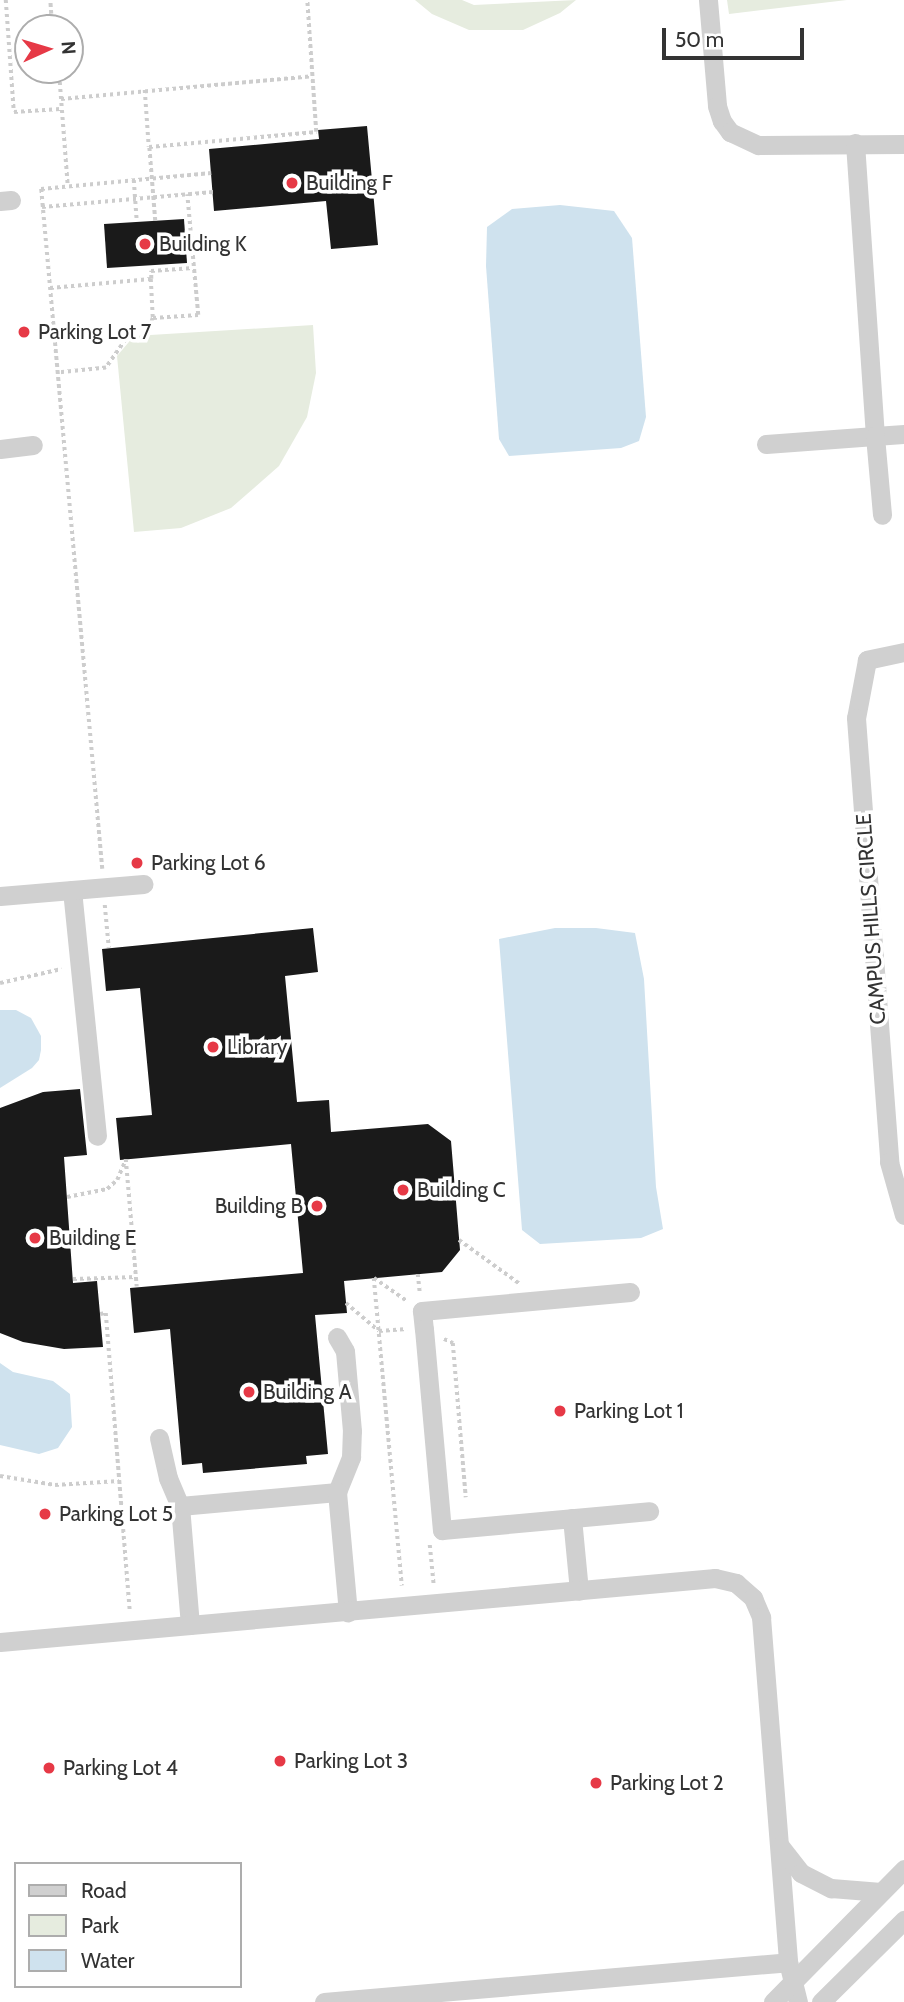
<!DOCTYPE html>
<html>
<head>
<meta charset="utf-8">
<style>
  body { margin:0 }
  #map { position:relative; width:904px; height:2002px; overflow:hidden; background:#fff; font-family:Cabin,sans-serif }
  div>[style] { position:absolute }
  .green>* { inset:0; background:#e6ecdf }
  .water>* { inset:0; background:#cfe2ee }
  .building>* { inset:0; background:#1a1a1a }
  .path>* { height:3.5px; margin-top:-1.75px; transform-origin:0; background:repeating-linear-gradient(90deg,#cdcdcd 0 3.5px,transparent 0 7px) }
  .minor>* { height:19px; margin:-9.5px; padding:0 9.5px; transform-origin:9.5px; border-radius:9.5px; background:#d0d0d0 }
  .dots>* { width:19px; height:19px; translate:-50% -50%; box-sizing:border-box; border:4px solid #fff; border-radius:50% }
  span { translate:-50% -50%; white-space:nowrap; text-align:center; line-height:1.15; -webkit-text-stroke:7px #fff; paint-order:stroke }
  .poi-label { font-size:21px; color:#333 }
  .left { translate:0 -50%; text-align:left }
  .right { translate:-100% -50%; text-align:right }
  .street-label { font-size:21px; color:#333 }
  .legend { position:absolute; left:14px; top:1862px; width:228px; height:126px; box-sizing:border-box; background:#fff; border:2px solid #adadad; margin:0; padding:9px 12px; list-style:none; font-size:21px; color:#333 }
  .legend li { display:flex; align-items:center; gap:14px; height:35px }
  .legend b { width:35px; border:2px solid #adadad }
  .north { position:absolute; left:14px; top:14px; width:70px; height:70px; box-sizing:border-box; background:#fff; border:2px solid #adadad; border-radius:50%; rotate:86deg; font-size:19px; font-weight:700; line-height:28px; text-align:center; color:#333 }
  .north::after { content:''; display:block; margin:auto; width:24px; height:32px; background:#e63946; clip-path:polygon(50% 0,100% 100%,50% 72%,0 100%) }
  .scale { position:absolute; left:662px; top:28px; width:142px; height:32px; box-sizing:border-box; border:4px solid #333; border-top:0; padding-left:9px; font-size:21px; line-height:24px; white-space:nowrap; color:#333; -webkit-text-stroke:5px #fff; paint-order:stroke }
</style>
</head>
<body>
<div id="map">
  <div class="green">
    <i style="clip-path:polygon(415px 0,462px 0,474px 5px,576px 0,560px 13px,523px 30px,469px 30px,432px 14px)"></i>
    <i style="clip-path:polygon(727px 0,847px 0,729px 14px)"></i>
    <i style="clip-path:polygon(313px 325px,316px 373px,307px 417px,279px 466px,231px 508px,181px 528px,134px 532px,117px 356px,134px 336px)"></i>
  </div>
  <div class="water">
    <i style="clip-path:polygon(560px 205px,614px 211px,632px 238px,646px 417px,639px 441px,621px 448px,509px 456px,499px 439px,486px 266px,487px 227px,512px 209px)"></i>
    <i style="clip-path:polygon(555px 928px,596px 928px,635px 933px,644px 979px,656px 1187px,663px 1229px,641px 1238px,540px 1244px,522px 1230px,499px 939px)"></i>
    <i style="clip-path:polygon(0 1010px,16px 1010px,31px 1018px,41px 1036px,41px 1050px,39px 1060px,32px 1068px,0 1088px)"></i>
    <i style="clip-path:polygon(0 1363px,13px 1372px,53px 1381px,70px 1394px,72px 1427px,58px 1448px,39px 1454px,0 1445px)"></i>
  </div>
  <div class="building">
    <i style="clip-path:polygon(367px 126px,378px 245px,331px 249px,326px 201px,214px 211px,209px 149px,319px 139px,318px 130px)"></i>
    <i style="clip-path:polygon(184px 219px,187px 263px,107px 268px,104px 224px)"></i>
    <i style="clip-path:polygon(313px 928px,318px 972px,285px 976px,297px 1102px,329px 1100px,331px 1132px,428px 1124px,451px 1141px,460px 1250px,442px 1272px,344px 1281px,347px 1313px,315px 1315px,328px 1454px,306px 1456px,307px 1464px,203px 1473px,202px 1463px,182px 1465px,170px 1329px,134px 1333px,130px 1288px,303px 1273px,291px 1144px,120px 1160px,116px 1118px,152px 1115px,140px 988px,106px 991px,102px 949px)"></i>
    <i style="clip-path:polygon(80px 1089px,87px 1155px,64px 1157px,73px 1283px,97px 1281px,103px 1347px,64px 1349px,23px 1342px,0 1333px,0 1108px,43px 1092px)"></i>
  </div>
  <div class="path">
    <i style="left:6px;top:0;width:112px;rotate:85.9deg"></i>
    <i style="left:14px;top:112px;width:46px;rotate:-3.7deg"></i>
    <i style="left:45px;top:28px;width:15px;rotate:-67deg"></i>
    <i style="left:51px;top:14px;width:14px;rotate:-94deg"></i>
    <i style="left:45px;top:70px;width:19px;rotate:39deg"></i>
    <i style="left:60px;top:82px;width:104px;rotate:85.6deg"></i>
    <i style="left:145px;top:90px;width:57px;rotate:86deg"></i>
    <i style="left:61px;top:99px;width:252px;rotate:-5.2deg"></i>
    <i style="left:134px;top:180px;width:42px;rotate:85.9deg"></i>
    <i style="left:42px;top:207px;width:172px;rotate:-5deg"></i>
    <i style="left:155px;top:221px;width:74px;rotate:-94.6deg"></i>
    <i style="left:149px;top:147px;width:168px;rotate:-5.1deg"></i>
    <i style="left:316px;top:132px;width:132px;rotate:-93.9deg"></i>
    <i style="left:151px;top:279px;width:8px;rotate:-90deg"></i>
    <i style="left:151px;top:271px;width:42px;rotate:-4.1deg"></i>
    <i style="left:50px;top:288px;width:101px;rotate:-5.1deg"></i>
    <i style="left:151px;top:279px;width:39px;rotate:87deg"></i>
    <i style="left:153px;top:318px;width:9px;rotate:108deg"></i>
    <i style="left:150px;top:327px;width:16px;rotate:176deg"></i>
    <i style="left:134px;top:328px;width:49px;rotate:125deg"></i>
    <i style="left:106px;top:368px;width:49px;rotate:174.2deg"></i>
    <i style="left:153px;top:318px;width:45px;rotate:-3.8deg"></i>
    <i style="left:198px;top:315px;width:121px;rotate:-95.2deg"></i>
    <i style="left:102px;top:869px;width:683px;rotate:-95.13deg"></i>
    <i style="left:41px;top:189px;width:171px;rotate:-5.4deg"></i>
    <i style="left:105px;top:905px;width:43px;rotate:84.7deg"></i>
    <i style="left:0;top:983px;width:63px;rotate:-12.9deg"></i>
    <i style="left:126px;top:1159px;width:128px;rotate:85.1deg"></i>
    <i style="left:67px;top:1197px;width:41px;rotate:-11.3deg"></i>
    <i style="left:107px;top:1189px;width:13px;rotate:-42deg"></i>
    <i style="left:117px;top:1180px;width:21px;rotate:-67deg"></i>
    <i style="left:459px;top:1240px;width:75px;rotate:35.8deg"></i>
    <i style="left:418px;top:1274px;width:19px;rotate:84deg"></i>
    <i style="left:374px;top:1278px;width:40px;rotate:34.9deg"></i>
    <i style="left:374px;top:1278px;width:309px;rotate:84.8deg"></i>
    <i style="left:73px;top:1279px;width:63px;rotate:-1.8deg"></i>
    <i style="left:346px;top:1303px;width:43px;rotate:40.3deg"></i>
    <i style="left:379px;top:1331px;width:28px;rotate:-4deg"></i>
    <i style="left:100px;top:1314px;width:6px;rotate:-9deg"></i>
    <i style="left:106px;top:1313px;width:301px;rotate:85.4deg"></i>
    <i style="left:444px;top:1339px;width:10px;rotate:24deg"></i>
    <i style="left:453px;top:1343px;width:155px;rotate:85.2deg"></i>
    <i style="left:0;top:1476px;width:56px;rotate:9.3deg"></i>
    <i style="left:55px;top:1485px;width:64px;rotate:-3.6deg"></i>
    <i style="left:430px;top:1545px;width:41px;rotate:84.4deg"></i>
  </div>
  <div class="minor">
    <i style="left:708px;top:0;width:106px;rotate:85.1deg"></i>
    <i style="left:717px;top:106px;width:16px;rotate:72deg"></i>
    <i style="left:722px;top:121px;width:14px;rotate:54deg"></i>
    <i style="left:730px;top:132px;width:31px;rotate:25deg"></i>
    <i style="left:758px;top:145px;width:146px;rotate:-0.4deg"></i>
    <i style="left:855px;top:143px;width:294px;rotate:86.1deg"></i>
    <i style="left:875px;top:436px;width:29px;rotate:-4deg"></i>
    <i style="left:0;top:201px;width:11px;rotate:-5deg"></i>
    <i style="left:766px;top:444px;width:109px;rotate:-4.2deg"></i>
    <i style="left:875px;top:436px;width:79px;rotate:84.9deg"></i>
    <i style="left:0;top:449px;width:33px;rotate:-7deg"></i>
    <i style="left:904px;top:652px;width:38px;rotate:168deg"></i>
    <i style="left:867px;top:660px;width:59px;rotate:100.7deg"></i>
    <i style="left:856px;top:718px;width:445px;rotate:85.7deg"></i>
    <i style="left:889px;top:1162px;width:55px;rotate:74.2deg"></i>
    <i style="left:72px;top:890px;width:247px;rotate:84.2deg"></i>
    <i style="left:0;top:896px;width:144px;rotate:-4.8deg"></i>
    <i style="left:630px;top:1292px;width:209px;rotate:174.8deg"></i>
    <i style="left:422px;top:1311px;width:18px;rotate:84deg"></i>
    <i style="left:424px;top:1329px;width:202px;rotate:84.9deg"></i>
    <i style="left:442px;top:1530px;width:208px;rotate:-5.2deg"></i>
    <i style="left:159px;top:1438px;width:41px;rotate:77.3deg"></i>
    <i style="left:168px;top:1478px;width:30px;rotate:67deg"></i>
    <i style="left:337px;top:1492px;width:38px;rotate:-68deg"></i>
    <i style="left:351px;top:1457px;width:26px;rotate:-88deg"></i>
    <i style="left:352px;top:1431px;width:80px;rotate:-95deg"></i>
    <i style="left:345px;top:1351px;width:16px;rotate:-120deg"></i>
    <i style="left:572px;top:1518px;width:73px;rotate:84.5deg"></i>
    <i style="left:190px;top:1625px;width:119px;rotate:-94.8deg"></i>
    <i style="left:180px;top:1506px;width:158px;rotate:-5.1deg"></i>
    <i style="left:337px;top:1492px;width:121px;rotate:84.8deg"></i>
    <i style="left:0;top:1642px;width:718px;rotate:-5.11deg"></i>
    <i style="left:715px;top:1578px;width:22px;rotate:13deg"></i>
    <i style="left:736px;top:1583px;width:23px;rotate:41deg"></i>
    <i style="left:753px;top:1598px;width:21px;rotate:67deg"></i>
    <i style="left:761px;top:1617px;width:346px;rotate:85.5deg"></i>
    <i style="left:788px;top:1962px;width:41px;rotate:76deg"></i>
    <i style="left:780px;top:1846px;width:34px;rotate:52deg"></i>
    <i style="left:801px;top:1873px;width:34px;rotate:27deg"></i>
    <i style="left:831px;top:1888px;width:50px;rotate:4.6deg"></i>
    <i style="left:324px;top:2002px;width:466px;rotate:-4.9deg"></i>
    <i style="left:773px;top:2002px;width:187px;rotate:-45.4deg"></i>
    <i style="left:821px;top:2002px;width:117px;rotate:-44.7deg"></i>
  </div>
  <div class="dots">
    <i style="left:292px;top:183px;background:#e63946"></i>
    <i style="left:145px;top:244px;background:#e63946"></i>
    <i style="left:24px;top:332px;background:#e63946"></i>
    <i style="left:137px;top:863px;background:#e63946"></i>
    <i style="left:213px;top:1047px;background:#e63946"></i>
    <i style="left:403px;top:1190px;background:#e63946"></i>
    <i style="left:317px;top:1206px;background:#e63946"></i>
    <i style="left:35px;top:1238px;background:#e63946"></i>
    <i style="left:249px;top:1392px;background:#e63946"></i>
    <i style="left:560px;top:1411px;background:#e63946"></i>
    <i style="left:45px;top:1514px;background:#e63946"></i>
    <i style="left:280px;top:1761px;background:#e63946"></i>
    <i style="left:49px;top:1768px;background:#e63946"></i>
    <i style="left:596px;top:1783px;background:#e63946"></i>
  </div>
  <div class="poi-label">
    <span class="left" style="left:306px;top:183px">Building F</span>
    <span class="left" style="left:159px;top:244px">Building K</span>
    <span class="left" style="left:38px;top:332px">Parking Lot 7</span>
    <span class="left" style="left:151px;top:863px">Parking Lot 6</span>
    <span class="left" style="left:227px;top:1047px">Library</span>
    <span class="left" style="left:417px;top:1190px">Building C</span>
    <span class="right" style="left:303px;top:1206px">Building B</span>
    <span class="left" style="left:49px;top:1238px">Building E</span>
    <span class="left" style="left:263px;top:1392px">Building A</span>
    <span class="left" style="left:574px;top:1411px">Parking Lot 1</span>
    <span class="left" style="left:59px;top:1514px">Parking Lot 5</span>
    <span class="left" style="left:294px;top:1761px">Parking Lot 3</span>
    <span class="left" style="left:63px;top:1768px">Parking Lot 4</span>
    <span class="left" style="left:610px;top:1783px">Parking Lot 2</span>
  </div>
  <div class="street-label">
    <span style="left:871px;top:919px;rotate:-94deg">CAMPUS HILLS CIRCLE</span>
  </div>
  <ul class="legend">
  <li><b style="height:9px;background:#d0d0d0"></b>Road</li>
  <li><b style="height:19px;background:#e6ecdf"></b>Park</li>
  <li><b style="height:19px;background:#cfe2ee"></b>Water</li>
  </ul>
  <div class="north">N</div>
  <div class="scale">50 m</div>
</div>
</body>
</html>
